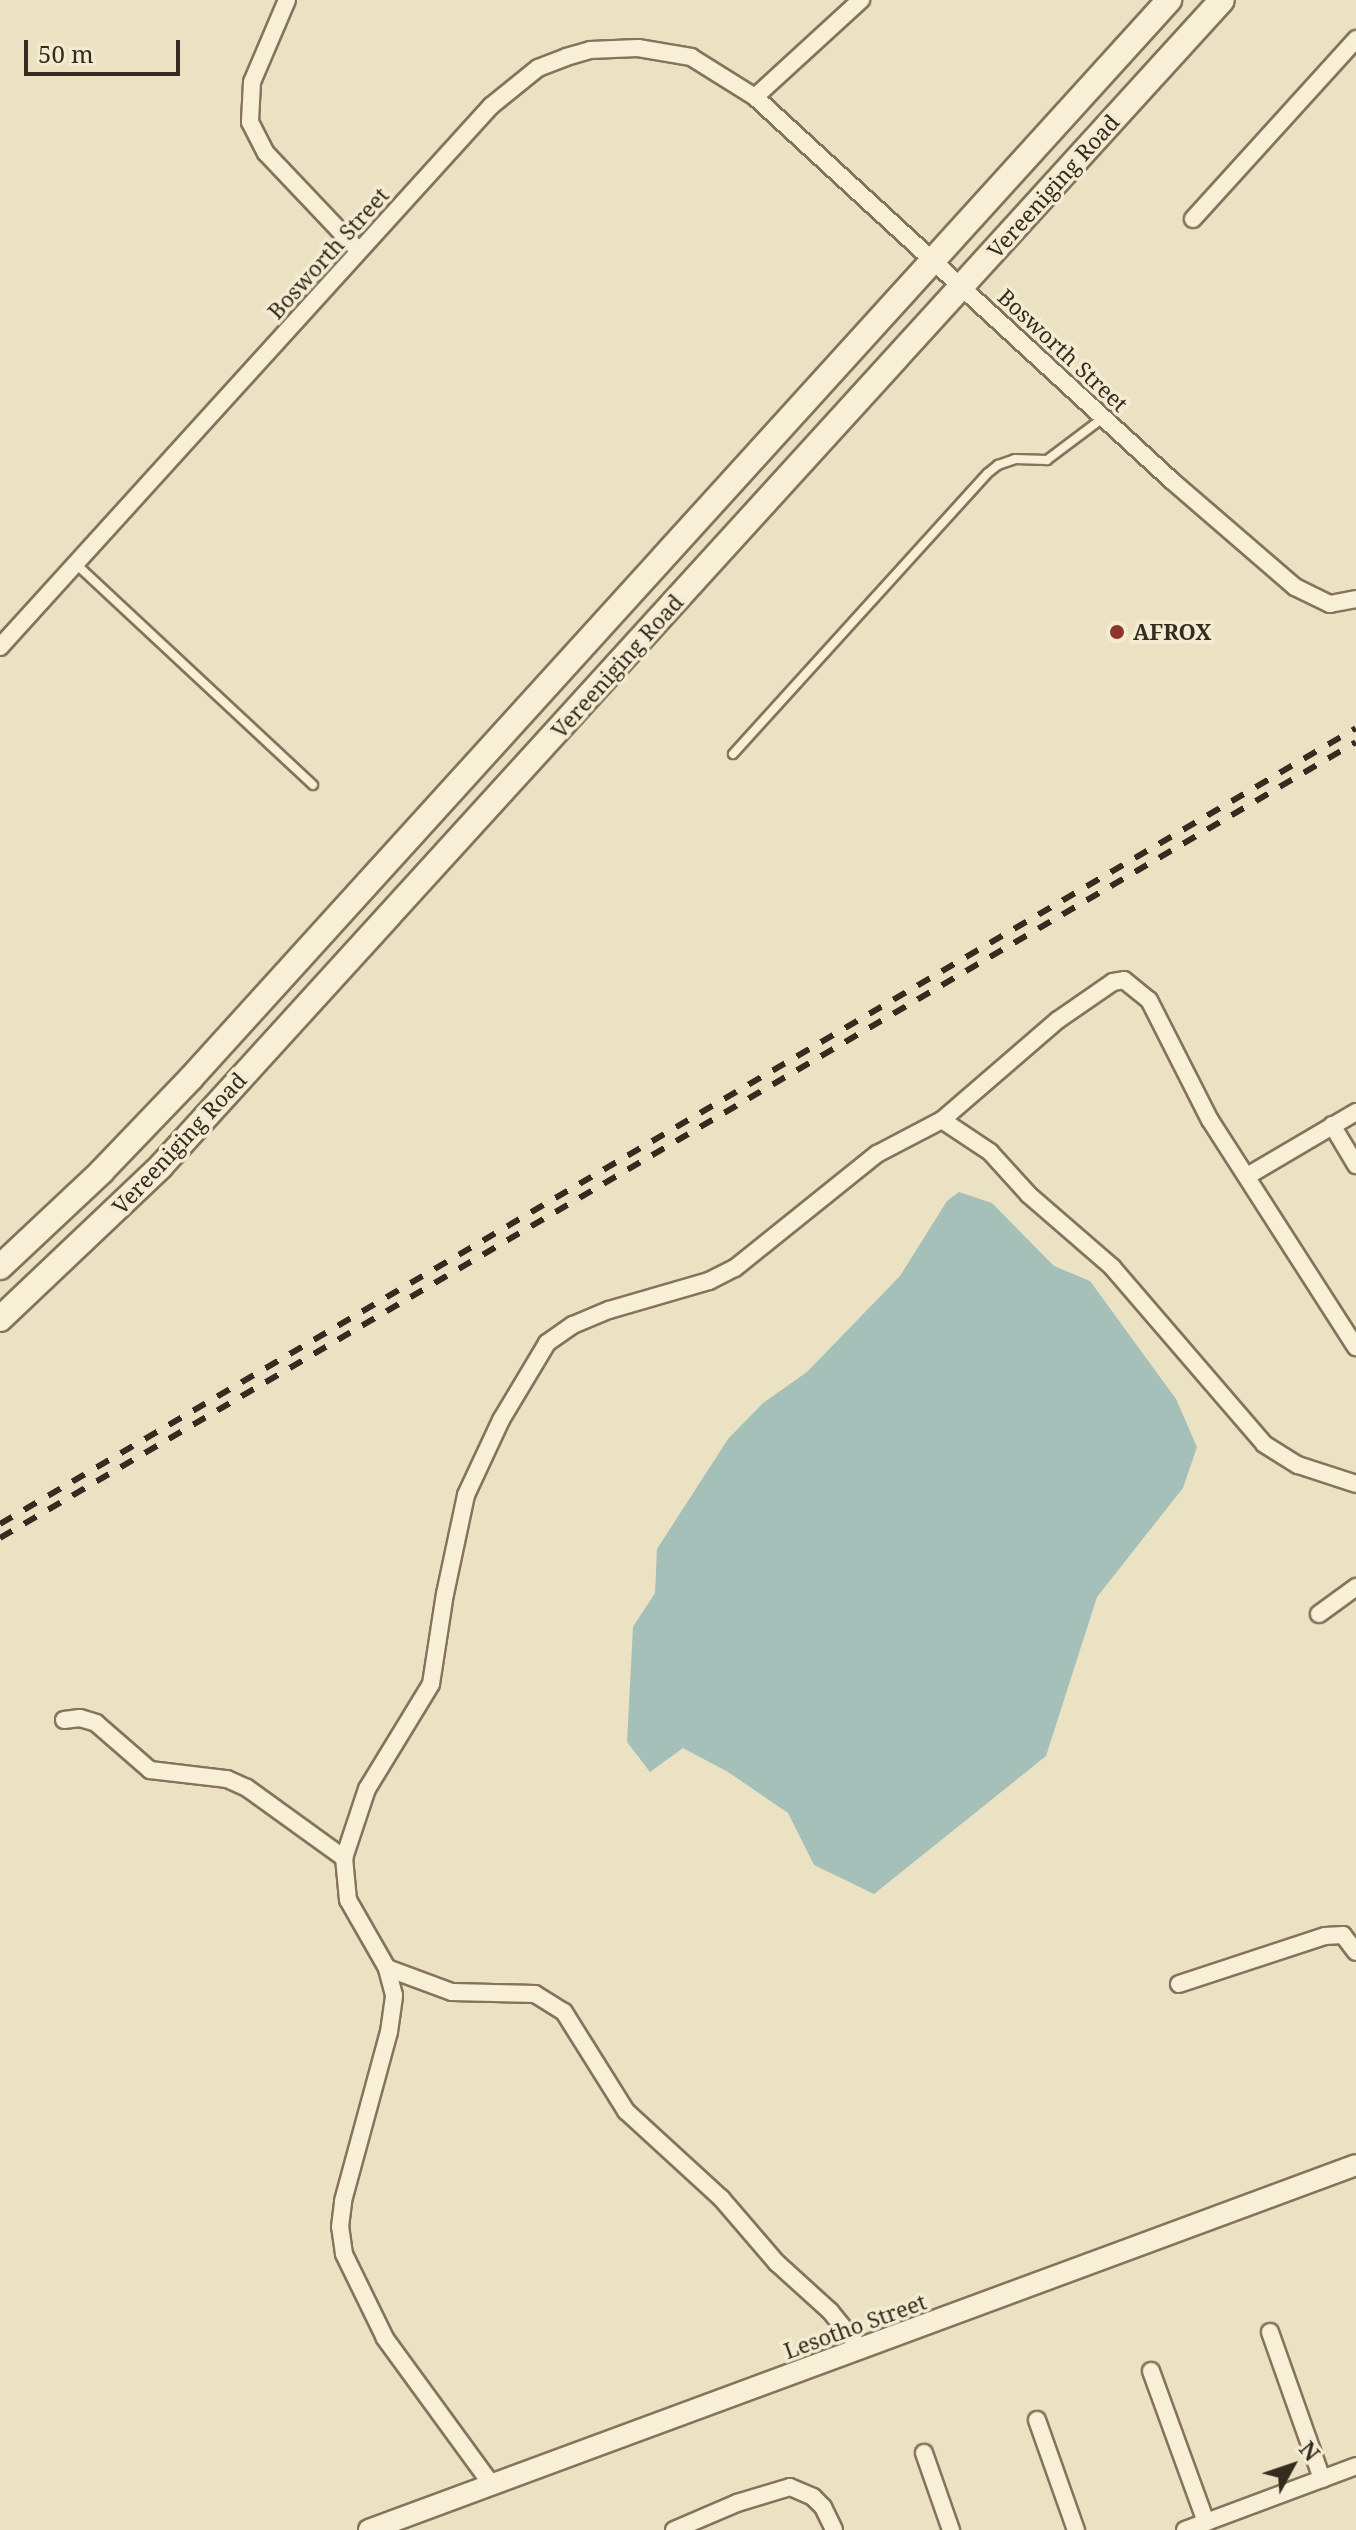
<!DOCTYPE html>
<html>
<head>
<meta charset="utf-8">
<style>
  body { margin:0 }
  #map { position:relative; width:1356px; height:2530px; overflow:hidden; background:#ebe2c3; font-family:"Noto Serif",serif }
  div>[style] { position:absolute }
  .water>* { inset:0; background:#a5bfb9 }
  .roads { filter:drop-shadow(2px 0 #85745b) drop-shadow(-2px 0 #85745b) drop-shadow(0 2px #85745b) drop-shadow(0 -2px #85745b) }
  .service>* { height:8px; margin:-4px; padding:0 4px; transform-origin:4px; border-radius:4px; background:#f7efd6 }
  .minor>* { height:16px; margin:-8px; padding:0 8px; transform-origin:8px; border-radius:8px; background:#f7efd6 }
  .tertiary>* { height:20px; margin:-10px; padding:0 10px; transform-origin:10px; border-radius:10px; background:#f7efd6 }
  .secondary>* { height:24px; margin:-12px; padding:0 12px; transform-origin:12px; border-radius:12px; background:#f7efd6 }
  .rail>* { height:6px; margin-top:-3px; transform-origin:0; background:repeating-linear-gradient(90deg,#352b1e 0 14px,transparent 0 28px) }
  .dots>* { width:22px; height:22px; translate:-50% -50%; box-sizing:border-box; border:4px solid #f3ecd2; border-radius:50% }
  span { translate:-50% -50%; white-space:nowrap; text-align:center; line-height:1.15; -webkit-text-stroke:7px #f3ecd2; paint-order:stroke }
  .street-label { font-size:22px; color:#352b1e }
  .poi-label { font-size:22px; color:#352b1e; font-weight:700 }
  .left { translate:0 -50%; text-align:left }
  .north { position:absolute; left:1252px; top:2426px; width:80px; height:80px; -webkit-text-stroke:6px #f3ecd2; paint-order:stroke; rotate:50deg; font-size:22px; font-weight:700; line-height:32px; text-align:center; color:#352b1e }
  .north::after { content:''; display:block; margin:auto; width:28px; height:36px; background:#352b1e; clip-path:polygon(50% 0,100% 100%,50% 72%,0 100%) }
  .scale { position:absolute; left:24px; top:40px; width:156px; height:36px; box-sizing:border-box; border:4px solid #352b1e; border-top:0; padding-left:10px; font-size:24px; line-height:28px; white-space:nowrap; color:#352b1e; -webkit-text-stroke:6px #f3ecd2; paint-order:stroke }
</style>
</head>
<body>
<div id="map">
  <div class="water">
    <i style="clip-path:polygon(959px 1192px,992px 1203px,1054px 1266px,1090px 1281px,1176px 1399px,1197px 1447px,1183px 1488px,1097px 1597px,1046px 1756px,874px 1894px,814px 1865px,788px 1813px,728px 1772px,683px 1748px,650px 1772px,627px 1742px,633px 1627px,655px 1593px,657px 1549px,728px 1439px,763px 1403px,807px 1372px,900px 1276px,947px 1201px)"></i>
  </div>
  <div class="roads">
    <div class="service">
      <i style="left:76px;top:564px;width:324px;rotate:43deg"></i>
      <i style="left:733px;top:754px;width:379px;rotate:-47.8deg"></i>
      <i style="left:988px;top:473px;width:13px;rotate:-39deg"></i>
      <i style="left:998px;top:465px;width:18px;rotate:-19deg"></i>
      <i style="left:1015px;top:459px;width:32px;rotate:2deg"></i>
      <i style="left:1047px;top:460px;width:70px;rotate:-36.9deg"></i>
    </div>
    <div class="minor">
      <i style="left:287px;top:0;width:89px;rotate:113.1deg"></i>
      <i style="left:252px;top:82px;width:40px;rotate:92.9deg"></i>
      <i style="left:250px;top:122px;width:35px;rotate:63deg"></i>
      <i style="left:266px;top:153px;width:135px;rotate:46.5deg"></i>
      <i style="left:755px;top:97px;width:144px;rotate:-42.5deg"></i>
      <i style="left:1193px;top:219px;width:243px;rotate:-47.8deg"></i>
      <i style="left:0;top:647px;width:731px;rotate:-47.77deg"></i>
      <i style="left:491px;top:106px;width:60px;rotate:-39deg"></i>
      <i style="left:538px;top:68px;width:30px;rotate:-21deg"></i>
      <i style="left:566px;top:57px;width:25px;rotate:-16deg"></i>
      <i style="left:590px;top:50px;width:48px;rotate:-2.4deg"></i>
      <i style="left:638px;top:48px;width:54px;rotate:9.6deg"></i>
      <i style="left:691px;top:57px;width:75px;rotate:32deg"></i>
      <i style="left:755px;top:97px;width:565px;rotate:42.63deg"></i>
      <i style="left:1171px;top:480px;width:164px;rotate:40.8deg"></i>
      <i style="left:1295px;top:587px;width:39px;rotate:26deg"></i>
      <i style="left:1330px;top:604px;width:26px;rotate:-11deg"></i>
      <i style="left:942px;top:1120px;width:153px;rotate:-40.8deg"></i>
      <i style="left:1058px;top:1020px;width:67px;rotate:-34.6deg"></i>
      <i style="left:1113px;top:982px;width:11px;rotate:-10deg"></i>
      <i style="left:1124px;top:980px;width:32px;rotate:39deg"></i>
      <i style="left:1149px;top:1000px;width:135px;rotate:63.1deg"></i>
      <i style="left:1210px;top:1120px;width:270px;rotate:57.3deg"></i>
      <i style="left:1332px;top:1125px;width:47px;rotate:59deg"></i>
      <i style="left:1249px;top:1175px;width:124px;rotate:-30.5deg"></i>
      <i style="left:1319px;top:1614px;width:46px;rotate:-36.1deg"></i>
      <i style="left:64px;top:1720px;width:16px;rotate:-7deg"></i>
      <i style="left:80px;top:1718px;width:17px;rotate:17deg"></i>
      <i style="left:96px;top:1723px;width:72px;rotate:41deg"></i>
      <i style="left:150px;top:1770px;width:78px;rotate:6.7deg"></i>
      <i style="left:227px;top:1779px;width:22px;rotate:24deg"></i>
      <i style="left:247px;top:1788px;width:120px;rotate:35.8deg"></i>
      <i style="left:387px;top:1968px;width:69px;rotate:20.3deg"></i>
      <i style="left:452px;top:1992px;width:83px;rotate:1.4deg"></i>
      <i style="left:535px;top:1994px;width:34px;rotate:32deg"></i>
      <i style="left:564px;top:2012px;width:117px;rotate:57.9deg"></i>
      <i style="left:626px;top:2111px;width:129px;rotate:42.5deg"></i>
      <i style="left:721px;top:2198px;width:86px;rotate:49.3deg"></i>
      <i style="left:777px;top:2263px;width:72px;rotate:42.2deg"></i>
      <i style="left:830px;top:2311px;width:49px;rotate:50.8deg"></i>
      <i style="left:1179px;top:1984px;width:154px;rotate:-18.2deg"></i>
      <i style="left:1325px;top:1936px;width:18px;rotate:-3deg"></i>
      <i style="left:1343px;top:1935px;width:21px;rotate:53deg"></i>
      <i style="left:1270px;top:2332px;width:156px;rotate:70.5deg"></i>
      <i style="left:1151px;top:2371px;width:161px;rotate:70deg"></i>
      <i style="left:1037px;top:2420px;width:117px;rotate:70.5deg"></i>
      <i style="left:924px;top:2453px;width:82px;rotate:70.7deg"></i>
      <i style="left:492px;top:2485px;width:182px;rotate:-126.1deg"></i>
      <i style="left:385px;top:2338px;width:93px;rotate:-116deg"></i>
      <i style="left:344px;top:2254px;width:27px;rotate:-98deg"></i>
      <i style="left:340px;top:2227px;width:26px;rotate:-83deg"></i>
      <i style="left:343px;top:2201px;width:175px;rotate:-74.8deg"></i>
      <i style="left:389px;top:2032px;width:37px;rotate:-82deg"></i>
      <i style="left:394px;top:1995px;width:28px;rotate:-105deg"></i>
      <i style="left:387px;top:1968px;width:78px;rotate:-119.8deg"></i>
      <i style="left:348px;top:1900px;width:42px;rotate:-95.4deg"></i>
      <i style="left:344px;top:1858px;width:73px;rotate:-71.6deg"></i>
      <i style="left:367px;top:1789px;width:123px;rotate:-58.6deg"></i>
      <i style="left:431px;top:1684px;width:91px;rotate:-81.2deg"></i>
      <i style="left:445px;top:1594px;width:101px;rotate:-78deg"></i>
      <i style="left:466px;top:1495px;width:83px;rotate:-65deg"></i>
      <i style="left:501px;top:1420px;width:90px;rotate:-59.1deg"></i>
      <i style="left:547px;top:1343px;width:32px;rotate:-35deg"></i>
      <i style="left:573px;top:1325px;width:39px;rotate:-23deg"></i>
      <i style="left:609px;top:1310px;width:104px;rotate:-16.2deg"></i>
      <i style="left:709px;top:1281px;width:29px;rotate:-27deg"></i>
      <i style="left:735px;top:1268px;width:182px;rotate:-38.8deg"></i>
      <i style="left:877px;top:1154px;width:73px;rotate:-27.6deg"></i>
      <i style="left:942px;top:1120px;width:58px;rotate:33.7deg"></i>
      <i style="left:990px;top:1152px;width:58px;rotate:47.8deg"></i>
      <i style="left:1029px;top:1195px;width:110px;rotate:40.9deg"></i>
      <i style="left:1112px;top:1267px;width:233px;rotate:49.3deg"></i>
      <i style="left:1264px;top:1444px;width:40px;rotate:32deg"></i>
      <i style="left:1298px;top:1465px;width:61px;rotate:18.1deg"></i>
      <i style="left:674px;top:2530px;width:69px;rotate:-23.2deg"></i>
      <i style="left:737px;top:2503px;width:55px;rotate:-16.8deg"></i>
      <i style="left:790px;top:2487px;width:25px;rotate:23deg"></i>
      <i style="left:813px;top:2497px;width:14px;rotate:45deg"></i>
      <i style="left:823px;top:2507px;width:25px;rotate:64deg"></i>
      <i style="left:1185px;top:2530px;width:183px;rotate:-20.5deg"></i>
    </div>
    <div class="tertiary">
      <i style="left:369px;top:2530px;width:1052px;rotate:-20.29deg"></i>
    </div>
    <div class="secondary">
      <i style="left:0;top:1267px;width:139px;rotate:-43.2deg"></i>
      <i style="left:101px;top:1172px;width:130px;rotate:-46.2deg"></i>
      <i style="left:191px;top:1078px;width:1456px;rotate:-47.78deg"></i>
      <i style="left:0;top:1319px;width:222px;rotate:-43.5deg"></i>
      <i style="left:161px;top:1166px;width:1576px;rotate:-47.7deg"></i>
    </div>
  </div>
  <div class="rail">
    <i style="left:0;top:1524px;width:1572px;rotate:-30.41deg"></i>
    <i style="left:0;top:1538px;width:1572px;rotate:-30.41deg"></i>
  </div>
  <div class="dots">
    <i style="left:1117px;top:632px;background:#90352e"></i>
  </div>
  <div class="street-label">
    <span style="left:1053px;top:186px;rotate:-48deg">Vereeniging Road</span>
    <span style="left:328px;top:253px;rotate:-48deg">Bosworth Street</span>
    <span style="left:1063px;top:350px;rotate:43deg">Bosworth Street</span>
    <span style="left:617px;top:666px;rotate:-48deg">Vereeniging Road</span>
    <span style="left:179px;top:1143px;rotate:-47deg">Vereeniging Road</span>
    <span style="left:855px;top:2326px;rotate:-20deg">Lesotho Street</span>
  </div>
  <div class="poi-label">
    <span class="left" style="left:1133px;top:632px">AFROX</span>
  </div>
  <div class="north">N</div>
  <div class="scale">50 m</div>
</div>
</body>
</html>
